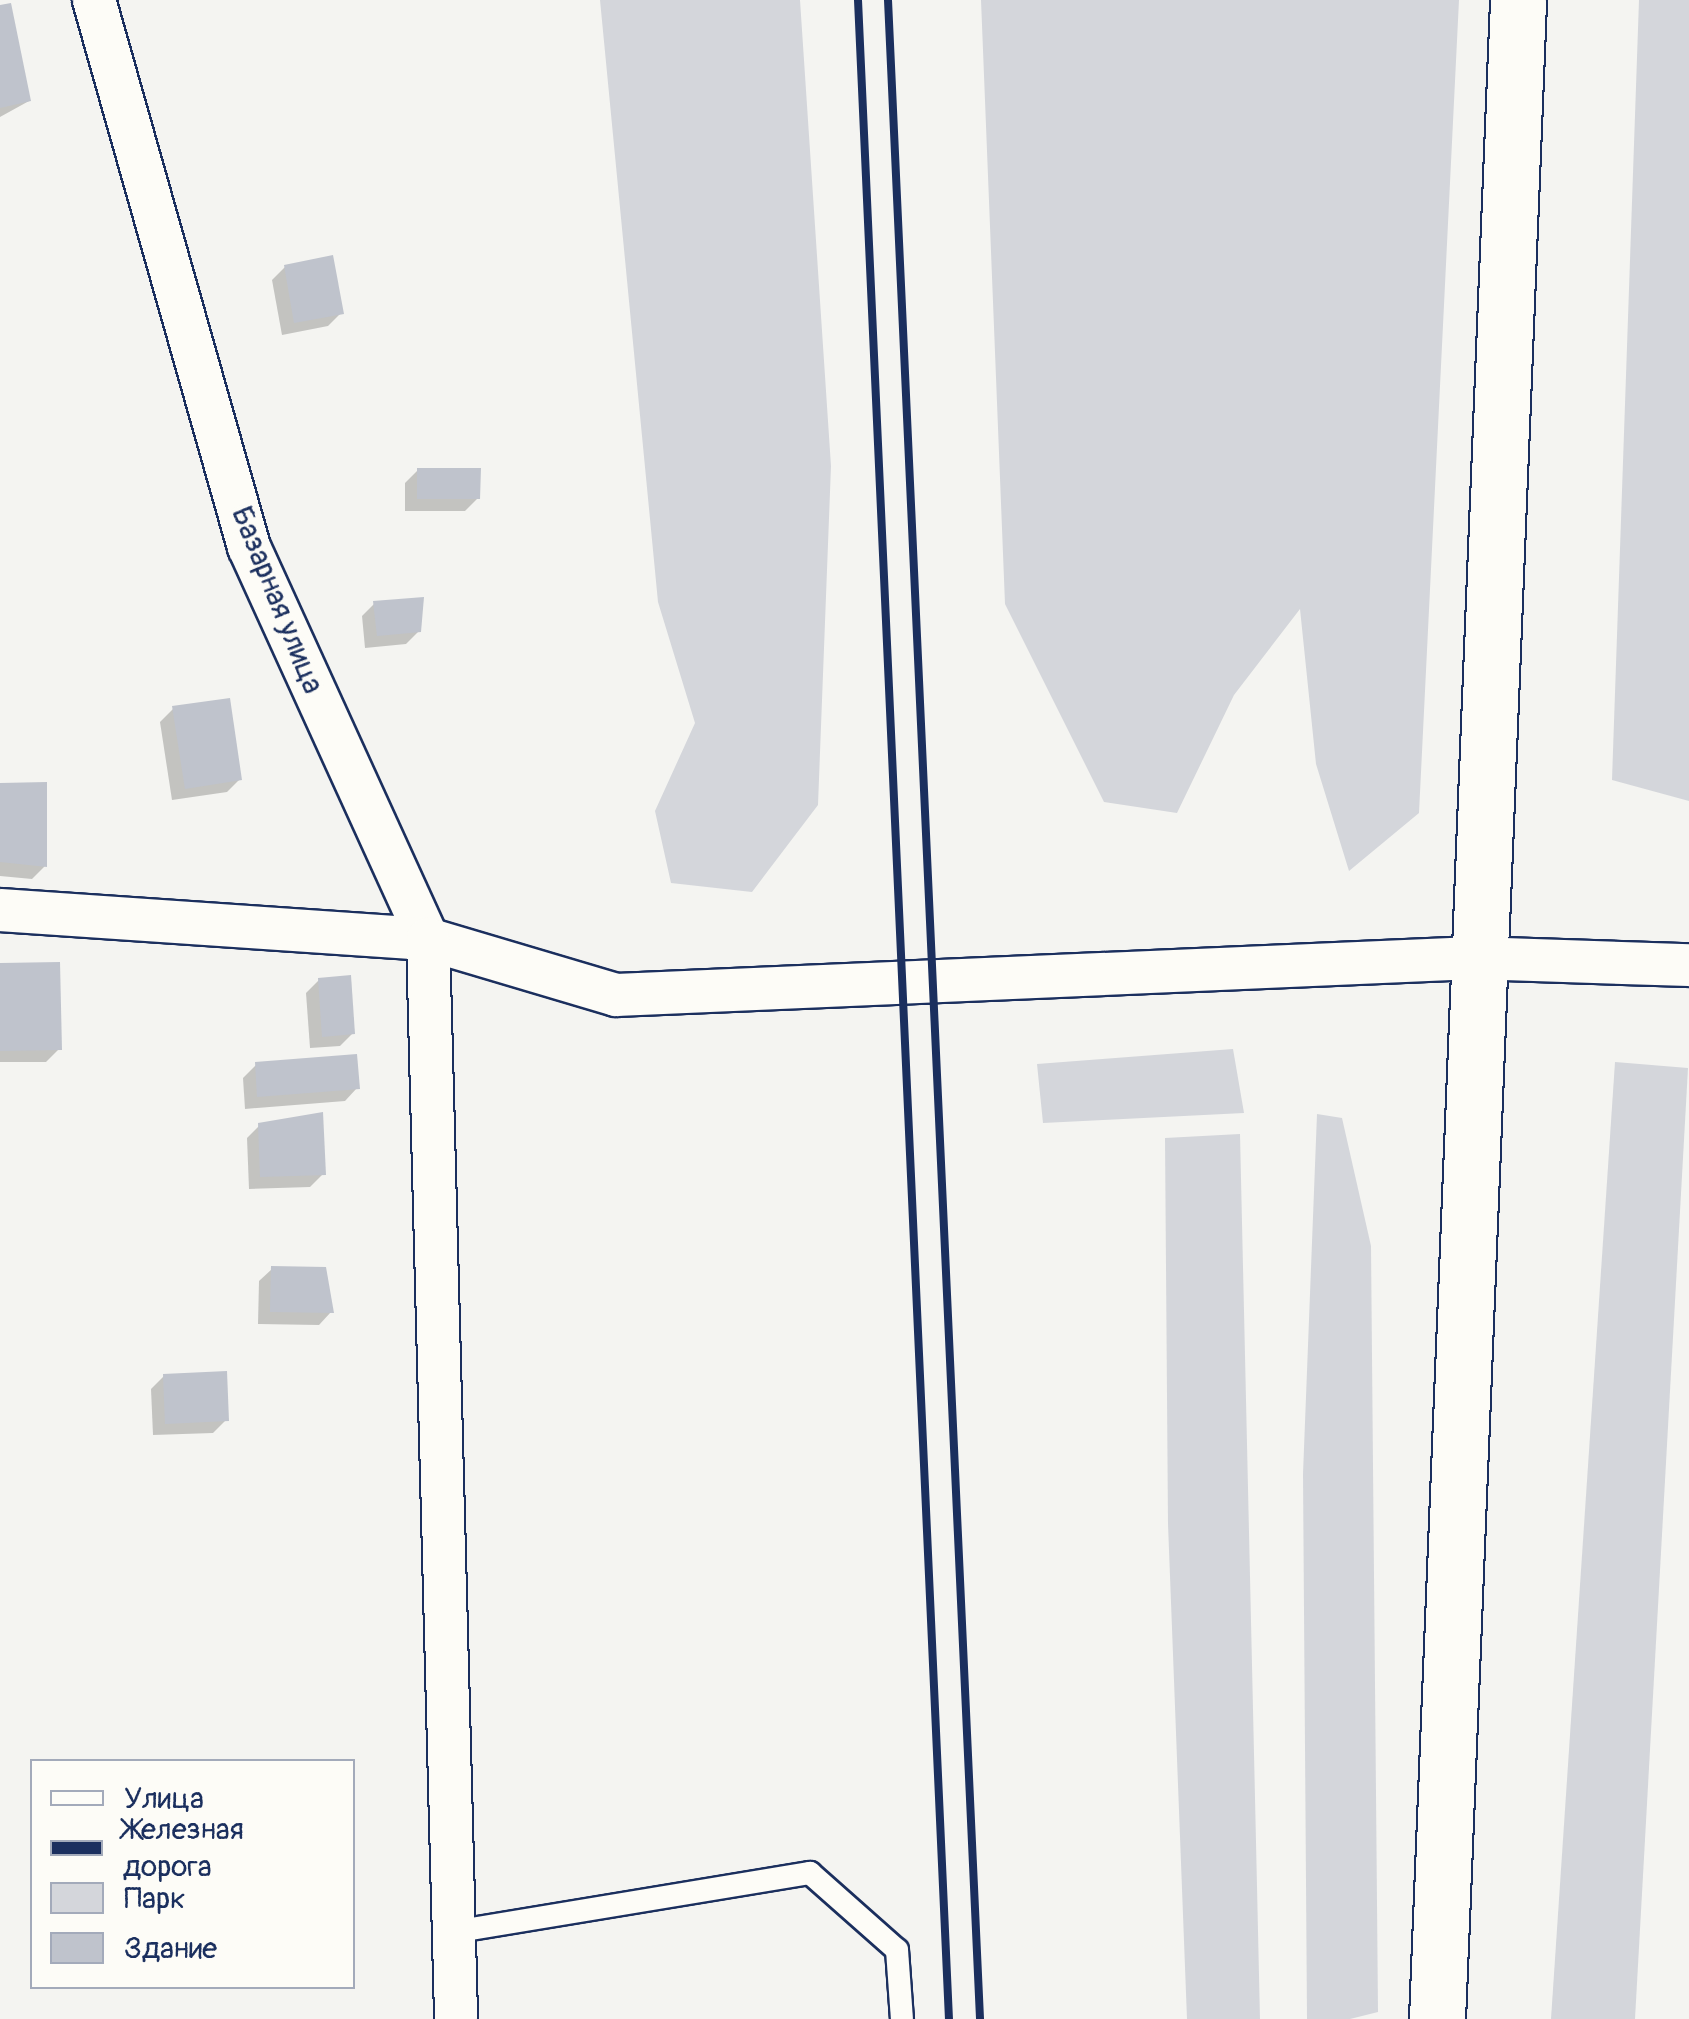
<!DOCTYPE html>
<html>
<head>
<meta charset="utf-8">
<style>
  body { margin:0 }
  #map { position:relative; width:1689px; height:2019px; overflow:hidden; background:#f4f4f1; font-family:Pangolin,sans-serif }
  div>[style] { position:absolute }
  .green>* { inset:0; background:#d4d6db }
  .shadow>* { inset:0; background:#0003 }
  .building>* { inset:0; background:#bfc3cc }
  .roads { filter:drop-shadow(2px 0 #1b2f5e) drop-shadow(-2px 0 #1b2f5e) drop-shadow(0 2px #1b2f5e) drop-shadow(0 -2px #1b2f5e) }
  .service>* { height:22px; margin:-11px; padding:0 11px; transform-origin:11px; border-radius:11px; background:#fdfcf7 }
  .minor>* { height:42px; margin:-21px; padding:0 21px; transform-origin:21px; border-radius:21px; background:#fdfcf7 }
  .secondary>* { height:55px; margin:-27.5px; padding:0 27.5px; transform-origin:27.5px; border-radius:27.5px; background:#fdfcf7 }
  .rail>* { height:8px; margin:-4px; padding:0 4px; transform-origin:4px; border-radius:4px; background:#1b2f5e }
  span { translate:-50% -50%; white-space:nowrap; text-align:center; line-height:1.15; -webkit-text-stroke:8px #fdfcf7; paint-order:stroke }
  .street-label { font-size:30px; color:#1b2f5e }
  .legend { position:absolute; left:30px; top:1759px; width:325px; height:230px; box-sizing:border-box; background:#fdfcf7; border:2px solid #a3aaba; margin:0; padding:12px 18px; list-style:none; font-size:30px; color:#1b2f5e }
  .legend li { display:flex; align-items:center; gap:20px; height:50px }
  .legend b { width:50px; border:2px solid #a3aaba }
</style>
</head>
<body>
<div id="map">
  <div class="green">
    <i style="clip-path:polygon(600px 0,800px 0,831px 466px,818px 805px,752px 892px,671px 883px,655px 811px,695px 723px,658px 602px)"></i>
    <i style="clip-path:polygon(981px 0,1459px 0,1419px 813px,1349px 871px,1316px 764px,1300px 609px,1234px 695px,1177px 813px,1104px 802px,1005px 604px)"></i>
    <i style="clip-path:polygon(1639px 0,1689px 0,1689px 801px,1612px 780px)"></i>
    <i style="clip-path:polygon(1233px 1049px,1244px 1113px,1043px 1123px,1037px 1064px)"></i>
    <i style="clip-path:polygon(1615px 1062px,1688px 1068px,1635px 2019px,1551px 2019px)"></i>
    <i style="clip-path:polygon(1317px 1114px,1342px 1118px,1371px 1246px,1378px 2012px,1350px 2019px,1307px 2019px,1303px 1474px)"></i>
    <i style="clip-path:polygon(1240px 1134px,1260px 2019px,1187px 2019px,1168px 1524px,1165px 1138px)"></i>
  </div>
  <div class="shadow">
    <i style="clip-path:polygon(0 8px,29px 101px,0 117px)"></i>
    <i style="clip-path:polygon(285px 267px,341px 313px,328px 326px,282px 335px,272px 280px)"></i>
    <i style="clip-path:polygon(418px 470px,478px 498px,465px 511px,405px 511px,405px 483px)"></i>
    <i style="clip-path:polygon(374px 604px,419px 631px,406px 644px,365px 648px,362px 616px)"></i>
    <i style="clip-path:polygon(173px 709px,239px 780px,227px 792px,172px 800px,160px 722px)"></i>
    <i style="clip-path:polygon(0 785px,45px 866px,32px 879px,0 876px)"></i>
    <i style="clip-path:polygon(0 966px,59px 1049px,46px 1062px,0 1062px)"></i>
    <i style="clip-path:polygon(319px 980px,353px 1033px,340px 1046px,310px 1048px,306px 993px)"></i>
    <i style="clip-path:polygon(256px 1065px,357px 1088px,345px 1101px,245px 1109px,243px 1078px)"></i>
    <i style="clip-path:polygon(260px 1125px,323px 1174px,310px 1187px,249px 1189px,247px 1138px)"></i>
    <i style="clip-path:polygon(272px 1269px,331px 1312px,319px 1325px,258px 1324px,259px 1281px)"></i>
    <i style="clip-path:polygon(164px 1376px,226px 1420px,213px 1433px,153px 1435px,151px 1389px)"></i>
  </div>
  <div class="building">
    <i style="clip-path:polygon(11px 3px,31px 101px,0 108px,0 5px)"></i>
    <i style="clip-path:polygon(333px 255px,344px 314px,294px 323px,284px 265px)"></i>
    <i style="clip-path:polygon(417px 468px,481px 468px,480px 499px,417px 499px)"></i>
    <i style="clip-path:polygon(424px 597px,421px 632px,377px 636px,373px 601px)"></i>
    <i style="clip-path:polygon(230px 698px,242px 780px,185px 789px,172px 706px)"></i>
    <i style="clip-path:polygon(47px 782px,47px 867px,0 862px,0 783px)"></i>
    <i style="clip-path:polygon(60px 962px,62px 1050px,0 1051px,0 963px)"></i>
    <i style="clip-path:polygon(351px 975px,355px 1034px,322px 1037px,318px 978px)"></i>
    <i style="clip-path:polygon(357px 1054px,360px 1089px,257px 1097px,255px 1062px)"></i>
    <i style="clip-path:polygon(323px 1112px,326px 1175px,260px 1177px,258px 1123px)"></i>
    <i style="clip-path:polygon(271px 1266px,326px 1267px,334px 1313px,270px 1312px)"></i>
    <i style="clip-path:polygon(227px 1371px,229px 1421px,165px 1424px,163px 1374px)"></i>
  </div>
  <div class="roads">
    <div class="service">
      <i style="left:459px;top:1931px;width:356px;rotate:-9.4deg"></i>
      <i style="left:810px;top:1873px;width:116px;rotate:41.5deg"></i>
      <i style="left:897px;top:1950px;width:69px;rotate:85.9deg"></i>
    </div>
    <div class="minor">
      <i style="left:94px;top:0;width:569px;rotate:74.18deg"></i>
      <i style="left:249px;top:547px;width:431px;rotate:65.5deg"></i>
      <i style="left:428px;top:939px;width:196px;rotate:16.6deg"></i>
      <i style="left:616px;top:995px;width:859px;rotate:-2.47deg"></i>
      <i style="left:1474px;top:958px;width:215px;rotate:1.9deg"></i>
      <i style="left:0;top:910px;width:429px;rotate:3.9deg"></i>
      <i style="left:428px;top:939px;width:1080px;rotate:88.51deg"></i>
    </div>
    <div class="secondary">
      <i style="left:1437px;top:2019px;width:2021px;rotate:-87.7deg"></i>
    </div>
  </div>
  <div class="rail">
    <i style="left:858px;top:0;width:2021px;rotate:87.42deg"></i>
    <i style="left:888px;top:0;width:2021px;rotate:87.39deg"></i>
  </div>
  <div class="street-label">
    <span style="left:277px;top:600px;rotate:68deg">Базарная улица</span>
  </div>
  <ul class="legend">
  <li><b style="height:12px;background:#fdfcf7"></b>Улица</li>
  <li><b style="height:12px;background:#1b2f5e"></b>Железная дорога</li>
  <li><b style="height:28px;background:#d4d6db"></b>Парк</li>
  <li><b style="height:28px;background:#bfc3cc"></b>Здание</li>
  </ul>
</div>
</body>
</html>
